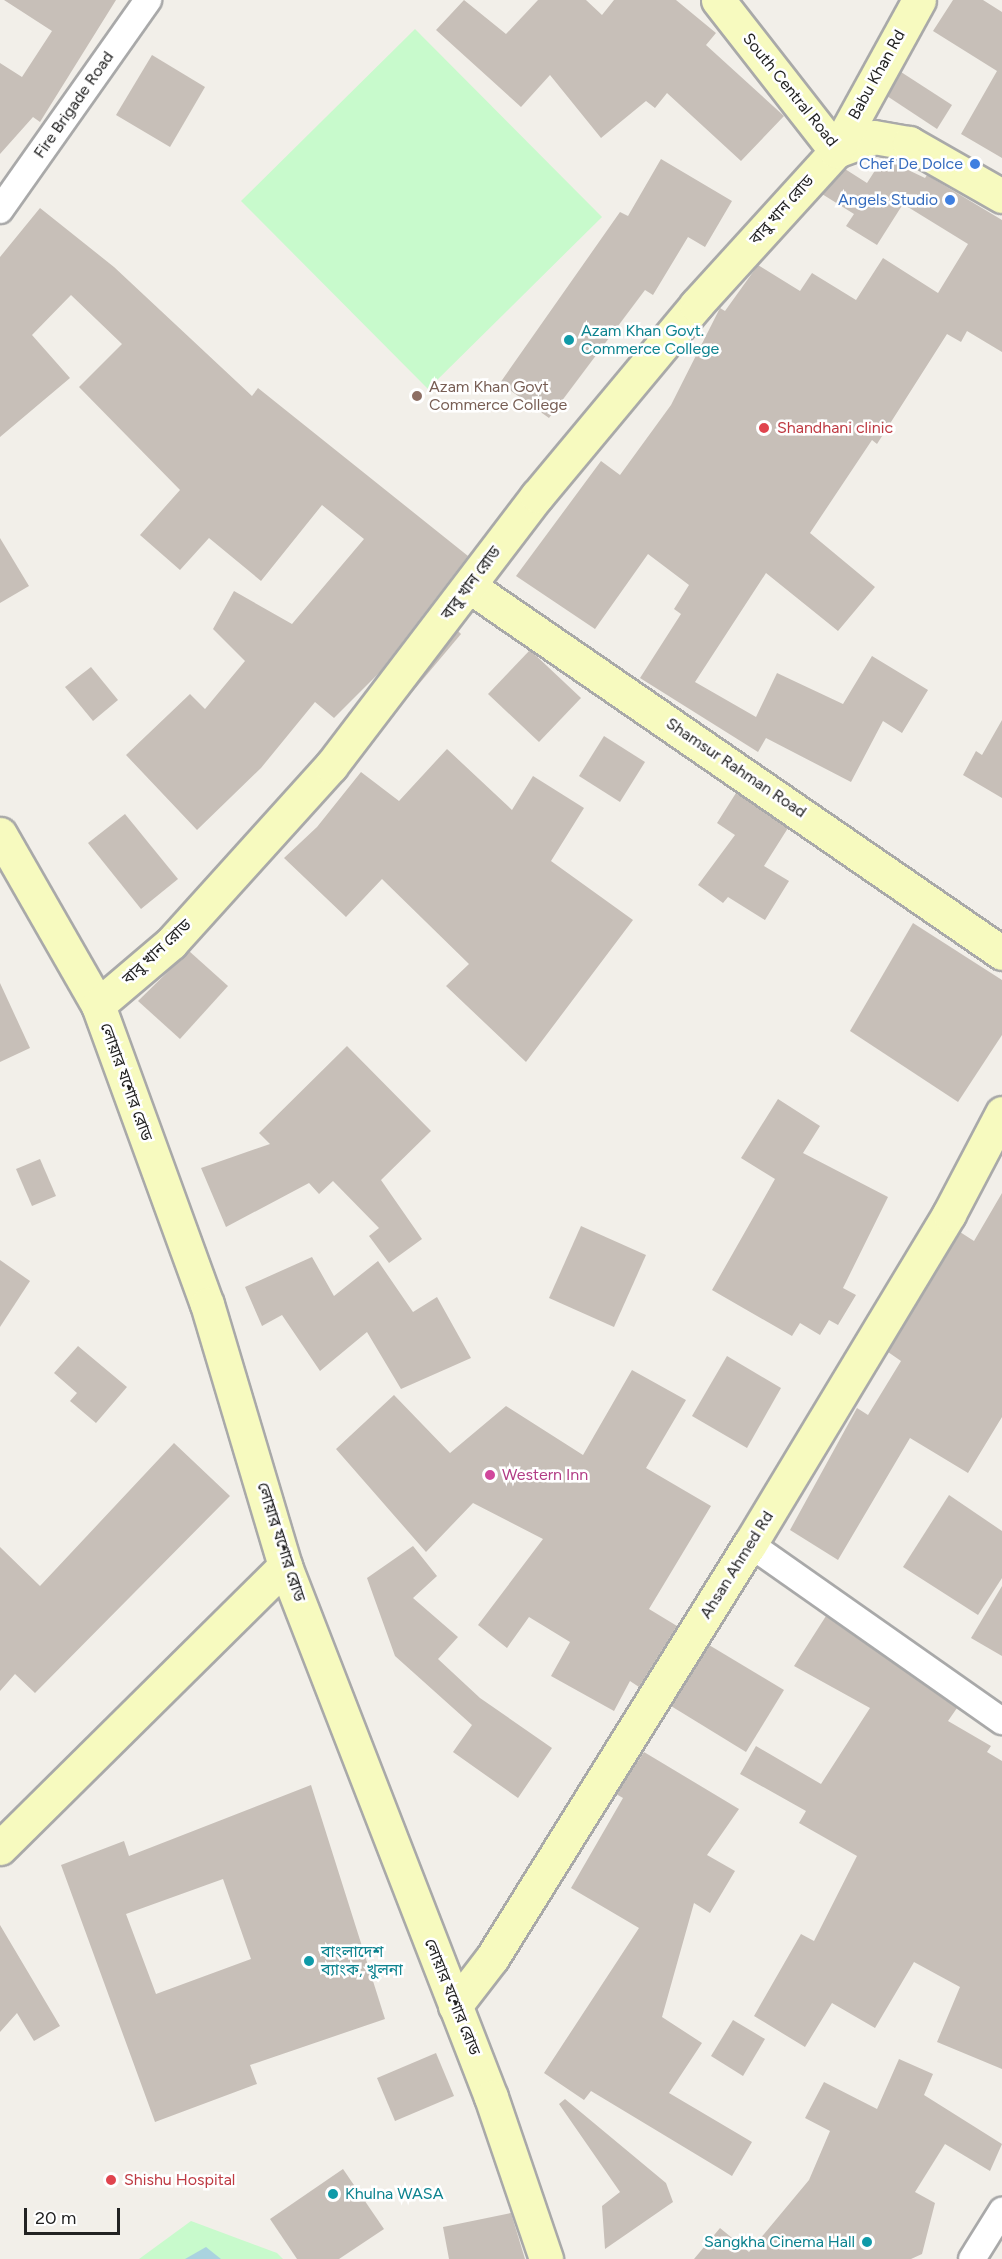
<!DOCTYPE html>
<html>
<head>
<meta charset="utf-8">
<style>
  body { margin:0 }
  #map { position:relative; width:1002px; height:2259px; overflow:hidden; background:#f2efe9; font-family:Figtree,"Noto Sans Bengali",sans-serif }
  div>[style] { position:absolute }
  .park>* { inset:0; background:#c8facc }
  .water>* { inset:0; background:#aad3df }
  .building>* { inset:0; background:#c7bfb8 }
  .roads { filter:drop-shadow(2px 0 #a9a9a9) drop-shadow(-2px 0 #a9a9a9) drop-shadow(0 2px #a9a9a9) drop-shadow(0 -2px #a9a9a9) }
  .street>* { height:26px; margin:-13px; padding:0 13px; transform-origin:13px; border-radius:13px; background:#fff }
  .secondary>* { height:33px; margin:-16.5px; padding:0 16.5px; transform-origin:16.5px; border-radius:16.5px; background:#f7fabf }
  .dots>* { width:16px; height:16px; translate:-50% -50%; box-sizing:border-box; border:3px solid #fff; border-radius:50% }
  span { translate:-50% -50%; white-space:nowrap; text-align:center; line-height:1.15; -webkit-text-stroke:5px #fff; paint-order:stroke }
  .street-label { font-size:16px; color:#222 }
  .shop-label { font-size:16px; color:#366cbe }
  .right { translate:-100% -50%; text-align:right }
  .culture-label { font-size:16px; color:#0d838f }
  .left { translate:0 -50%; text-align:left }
  .education-label { font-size:16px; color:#785e54 }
  .health-label { font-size:16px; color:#be3a42 }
  .hotel-label { font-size:16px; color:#b23c85 }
  .scale { position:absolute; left:24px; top:2208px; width:96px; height:27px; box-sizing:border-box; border:3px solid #222; border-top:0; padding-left:8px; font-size:18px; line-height:21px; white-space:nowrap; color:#222; -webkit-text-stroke:4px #fff; paint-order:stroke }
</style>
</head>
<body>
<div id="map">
  <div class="park">
    <i style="clip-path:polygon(415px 29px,602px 217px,428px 389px,241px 201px)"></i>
    <i style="clip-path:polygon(191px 2221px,277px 2253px,283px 2259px,139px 2259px)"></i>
  </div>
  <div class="water">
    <i style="clip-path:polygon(206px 2247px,221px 2259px,185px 2259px)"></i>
  </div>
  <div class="building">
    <i style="clip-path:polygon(4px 0,116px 0,40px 122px,33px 117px,0 154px,0 63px,22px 77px,52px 31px)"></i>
    <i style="clip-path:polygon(464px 0,506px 34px,538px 0,586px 0,602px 15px,614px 0,676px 0,716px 33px,706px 45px,784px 116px,741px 161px,667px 93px,655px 108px,646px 101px,601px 138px,550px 75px,521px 107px,436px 30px)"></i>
    <i style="clip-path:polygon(953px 0,983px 0,1002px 12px,1002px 158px,961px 134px,997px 71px,933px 31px)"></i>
    <i style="clip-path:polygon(152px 55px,205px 87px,170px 147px,116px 115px)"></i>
    <i style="clip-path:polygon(901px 72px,952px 105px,937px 129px,887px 96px)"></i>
    <i style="clip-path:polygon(883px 158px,925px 178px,927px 175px,1002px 220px,1002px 352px,967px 331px,961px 342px,947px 334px,877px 444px,872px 440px,810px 533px,875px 587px,838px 631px,766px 573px,695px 682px,756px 717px,777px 673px,843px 704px,872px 656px,928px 690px,902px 733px,883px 721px,851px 782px,766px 738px,758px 752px,640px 678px,681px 614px,674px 609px,689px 585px,648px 554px,595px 629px,516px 576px,601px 461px,620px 475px,671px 405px,720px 308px,725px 311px,758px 265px,800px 291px,812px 273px,856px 300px,883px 258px,938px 293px,968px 244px,903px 204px,877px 245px,846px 226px,854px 214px,822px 194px,845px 169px,867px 183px)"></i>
    <i style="clip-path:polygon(661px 159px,732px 201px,705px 247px,688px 237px,653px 295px,645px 290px,549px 418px,500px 383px,620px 212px,628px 216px)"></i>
    <i style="clip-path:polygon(40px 208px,114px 267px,252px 396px,258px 388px,468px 556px,379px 673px,334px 718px,315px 702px,261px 768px,197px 830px,126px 755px,190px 694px,205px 709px,245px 661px,213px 629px,234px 591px,292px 624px,364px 539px,322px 505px,261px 581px,209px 538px,180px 570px,140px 535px,180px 490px,79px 387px,122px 344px,71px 295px,32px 335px,70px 378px,0 437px,0 257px)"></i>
    <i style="clip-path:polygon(0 538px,29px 586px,0 603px)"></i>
    <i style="clip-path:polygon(458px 631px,461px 634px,408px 697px,407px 697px)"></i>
    <i style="clip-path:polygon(530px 650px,581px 698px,539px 742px,488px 694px)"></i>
    <i style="clip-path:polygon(91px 667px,118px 700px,93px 721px,65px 687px)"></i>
    <i style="clip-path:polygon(1002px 720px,1002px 798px,963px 775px,976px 751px,982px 755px)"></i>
    <i style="clip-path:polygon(604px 736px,645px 762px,620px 802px,579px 776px)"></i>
    <i style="clip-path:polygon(447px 749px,512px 810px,533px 776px,584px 808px,551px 861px,633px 920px,526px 1062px,446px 986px,469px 964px,382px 879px,346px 917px,284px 858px,317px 827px,361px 772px,399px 801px)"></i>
    <i style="clip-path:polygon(736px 793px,788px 828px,764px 866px,789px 881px,765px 920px,728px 897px,723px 903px,698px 885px,735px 835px,717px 823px)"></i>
    <i style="clip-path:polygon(125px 814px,178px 879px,141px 909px,88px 843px)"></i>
    <i style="clip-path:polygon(913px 923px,1002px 980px,1002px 1035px,958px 1102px,850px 1031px)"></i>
    <i style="clip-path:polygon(189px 951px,228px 986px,180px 1039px,138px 1001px)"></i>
    <i style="clip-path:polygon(0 983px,30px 1048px,0 1062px)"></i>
    <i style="clip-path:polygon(347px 1046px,431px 1131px,381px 1180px,422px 1239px,389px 1263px,369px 1236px,379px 1228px,333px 1181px,319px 1194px,309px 1183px,226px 1227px,201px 1168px,270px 1144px,259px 1133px)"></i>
    <i style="clip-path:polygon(778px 1099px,820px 1126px,803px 1153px,888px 1197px,843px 1288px,856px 1295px,838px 1325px,829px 1320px,820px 1335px,800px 1323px,792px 1336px,712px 1290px,775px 1179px,741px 1158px)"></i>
    <i style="clip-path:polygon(40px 1159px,56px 1196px,32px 1206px,16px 1169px)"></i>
    <i style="clip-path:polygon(1002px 1193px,1002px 1417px,968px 1473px,910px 1438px,838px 1560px,790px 1530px,857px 1408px,868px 1415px,901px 1361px,888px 1352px,960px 1232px,974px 1241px)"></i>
    <i style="clip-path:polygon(581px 1226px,646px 1255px,614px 1327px,549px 1298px)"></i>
    <i style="clip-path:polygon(312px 1257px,334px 1296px,378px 1261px,413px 1312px,437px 1297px,471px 1358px,401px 1389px,367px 1332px,320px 1371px,282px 1315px,262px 1326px,245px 1287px)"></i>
    <i style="clip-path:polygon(0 1260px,30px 1281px,0 1327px)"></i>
    <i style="clip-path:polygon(78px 1346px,127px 1387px,96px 1423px,70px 1401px,77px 1393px,54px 1373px)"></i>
    <i style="clip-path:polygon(727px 1356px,781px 1388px,747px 1448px,692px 1416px)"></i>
    <i style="clip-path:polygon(632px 1370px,686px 1400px,646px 1468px,711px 1506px,649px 1609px,677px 1626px,639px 1687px,630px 1681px,614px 1711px,551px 1676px,570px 1642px,529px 1617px,507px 1648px,478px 1625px,543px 1539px,473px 1503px,426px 1552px,336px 1449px,394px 1395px,450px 1453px,506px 1406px,583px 1455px)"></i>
    <i style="clip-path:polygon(174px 1443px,230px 1496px,35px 1693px,15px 1674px,0 1691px,0 1547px,40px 1586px)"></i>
    <i style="clip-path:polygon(949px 1495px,1002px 1531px,1002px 1578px,978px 1615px,903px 1567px)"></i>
    <i style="clip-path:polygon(413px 1546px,437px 1576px,413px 1598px,458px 1637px,438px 1659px,480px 1698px,552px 1748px,518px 1798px,453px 1752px,472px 1725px,395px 1656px,367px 1578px)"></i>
    <i style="clip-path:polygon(1002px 1586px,1002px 1656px,971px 1638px)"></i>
    <i style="clip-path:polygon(826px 1616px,957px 1708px,948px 1721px,991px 1746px,987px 1752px,1002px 1761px,1002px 2069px,937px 2042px,960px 1987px,914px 1962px,875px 2028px,832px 2003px,805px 2047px,754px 2016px,801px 1934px,814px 1941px,857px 1856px,799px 1823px,806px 1811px,740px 1774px,756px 1746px,821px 1784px,870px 1708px,794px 1666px)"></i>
    <i style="clip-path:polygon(709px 1645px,784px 1690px,746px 1752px,671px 1706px)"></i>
    <i style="clip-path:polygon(644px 1752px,739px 1809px,707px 1855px,735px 1871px,710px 1913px,694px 1903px,662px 2017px,702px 2043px,669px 2093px,752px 2142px,732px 2176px,591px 2091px,584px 2100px,544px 2073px,639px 1928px,571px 1888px,623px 1798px,616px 1794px)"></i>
    <i style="clip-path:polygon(evenodd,311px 1785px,385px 2019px,250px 2065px,257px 2084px,155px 2122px,61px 1865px,124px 1841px,129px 1856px,311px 1785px,223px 1879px,251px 1959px,156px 1994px,126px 1914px,223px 1879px)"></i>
    <i style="clip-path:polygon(0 1925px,60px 2026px,34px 2041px,17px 2013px,0 2032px)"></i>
    <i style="clip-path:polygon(733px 2020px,765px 2039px,743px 2076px,711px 2056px)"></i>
    <i style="clip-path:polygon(436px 2053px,454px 2096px,395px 2121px,377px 2078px)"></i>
    <i style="clip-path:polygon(899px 2059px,933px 2074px,924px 2095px,1002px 2144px,990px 2171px,945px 2144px,915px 2192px,935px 2203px,922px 2254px,911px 2259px,694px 2259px,720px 2228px,749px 2252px,809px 2180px,830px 2131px,805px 2118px,824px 2082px,877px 2109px)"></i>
    <i style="clip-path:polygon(565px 2099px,666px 2183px,673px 2202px,605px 2249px,602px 2206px,620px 2192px,559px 2104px)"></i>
    <i style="clip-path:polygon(343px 2169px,384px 2229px,339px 2259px,297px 2259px,270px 2219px)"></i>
    <i style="clip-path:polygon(511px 2213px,525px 2259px,449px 2259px,443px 2227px)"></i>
  </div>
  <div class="roads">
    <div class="street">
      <i style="left:0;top:210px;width:257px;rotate:-54.8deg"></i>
      <i style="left:750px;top:1544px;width:308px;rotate:35.1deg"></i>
      <i style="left:972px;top:2259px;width:57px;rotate:-58deg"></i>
    </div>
    <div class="secondary">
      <i style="left:718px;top:0;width:192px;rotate:52deg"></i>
      <i style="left:836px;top:151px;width:40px;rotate:-20.2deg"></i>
      <i style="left:874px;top:137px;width:36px;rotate:10deg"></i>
      <i style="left:909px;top:143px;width:107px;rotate:29.7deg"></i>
      <i style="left:469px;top:586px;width:647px;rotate:34.55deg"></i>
      <i style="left:0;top:834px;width:197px;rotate:60.2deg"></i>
      <i style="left:98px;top:1005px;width:318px;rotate:70deg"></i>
      <i style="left:207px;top:1304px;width:273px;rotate:73.4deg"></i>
      <i style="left:285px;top:1566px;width:570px;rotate:68.8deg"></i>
      <i style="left:491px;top:2097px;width:171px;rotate:71.2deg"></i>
      <i style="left:98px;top:1005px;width:96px;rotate:-40.3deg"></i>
      <i style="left:171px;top:943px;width:239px;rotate:-47.9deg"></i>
      <i style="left:331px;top:766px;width:340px;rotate:-52.7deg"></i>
      <i style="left:537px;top:496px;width:249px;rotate:-50.2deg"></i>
      <i style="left:696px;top:305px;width:208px;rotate:-47.7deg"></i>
      <i style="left:836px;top:151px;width:172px;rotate:-61.2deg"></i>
      <i style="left:0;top:1848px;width:401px;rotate:-44.7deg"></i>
      <i style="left:455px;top:2006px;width:61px;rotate:-52.4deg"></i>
      <i style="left:492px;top:1958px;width:488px;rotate:-58.1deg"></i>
      <i style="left:750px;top:1544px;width:385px;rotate:-58.9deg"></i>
      <i style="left:949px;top:1214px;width:114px;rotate:-62.3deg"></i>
    </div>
  </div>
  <div class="dots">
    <i style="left:975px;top:164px;background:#3f7fe0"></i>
    <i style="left:950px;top:200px;background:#3f7fe0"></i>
    <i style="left:569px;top:340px;background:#0f9aa8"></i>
    <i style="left:417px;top:396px;background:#8d6e63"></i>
    <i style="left:764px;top:428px;background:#e0444e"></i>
    <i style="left:490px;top:1475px;background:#d1479c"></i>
    <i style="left:309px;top:1961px;background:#0f9aa8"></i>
    <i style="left:111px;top:2180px;background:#e0444e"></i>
    <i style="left:333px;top:2194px;background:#0f9aa8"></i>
    <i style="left:867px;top:2242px;background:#0f9aa8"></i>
  </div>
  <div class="street-label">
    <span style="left:877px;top:75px;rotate:-61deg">Babu Khan Rd</span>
    <span style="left:790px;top:90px;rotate:51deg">South Central Road</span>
    <span style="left:74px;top:105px;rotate:-55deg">Fire Brigade Road</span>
    <span style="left:782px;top:210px;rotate:-48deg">বাবু খান রোড</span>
    <span style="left:471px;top:583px;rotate:-53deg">বাবু খান রোড</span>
    <span style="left:736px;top:768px;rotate:34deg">Shamsur Rahman Road</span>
    <span style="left:157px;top:952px;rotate:-43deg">বাবু খান রোড</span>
    <span style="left:126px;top:1082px;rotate:70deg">লোয়ার যশোর রোড</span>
    <span style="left:281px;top:1542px;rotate:72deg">লোয়ার যশোর রোড</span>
    <span style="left:737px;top:1565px;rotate:-58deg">Ahsan Ahmed Rd</span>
    <span style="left:452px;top:1997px;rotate:68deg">লোয়ার যশোর রোড</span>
  </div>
  <div class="shop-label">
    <span class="right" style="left:963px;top:164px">Chef De Dolce</span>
    <span class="right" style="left:938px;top:200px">Angels Studio</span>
  </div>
  <div class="culture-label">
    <span class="left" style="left:581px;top:340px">Azam Khan Govt.<br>Commerce College</span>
    <span class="left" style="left:321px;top:1961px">বাংলাদেশ<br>ব্যাংক, খুলনা</span>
    <span class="left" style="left:345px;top:2194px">Khulna WASA</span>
    <span class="right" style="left:855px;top:2242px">Sangkha Cinema Hall</span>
  </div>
  <div class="education-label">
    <span class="left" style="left:429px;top:396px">Azam Khan Govt<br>Commerce College</span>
  </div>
  <div class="health-label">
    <span class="left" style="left:777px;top:428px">Shandhani clinic</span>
    <span class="left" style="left:124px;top:2180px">Shishu Hospital</span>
  </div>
  <div class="hotel-label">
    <span class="left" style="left:502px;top:1475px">Western Inn</span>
  </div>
  <div class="scale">20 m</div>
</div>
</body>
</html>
